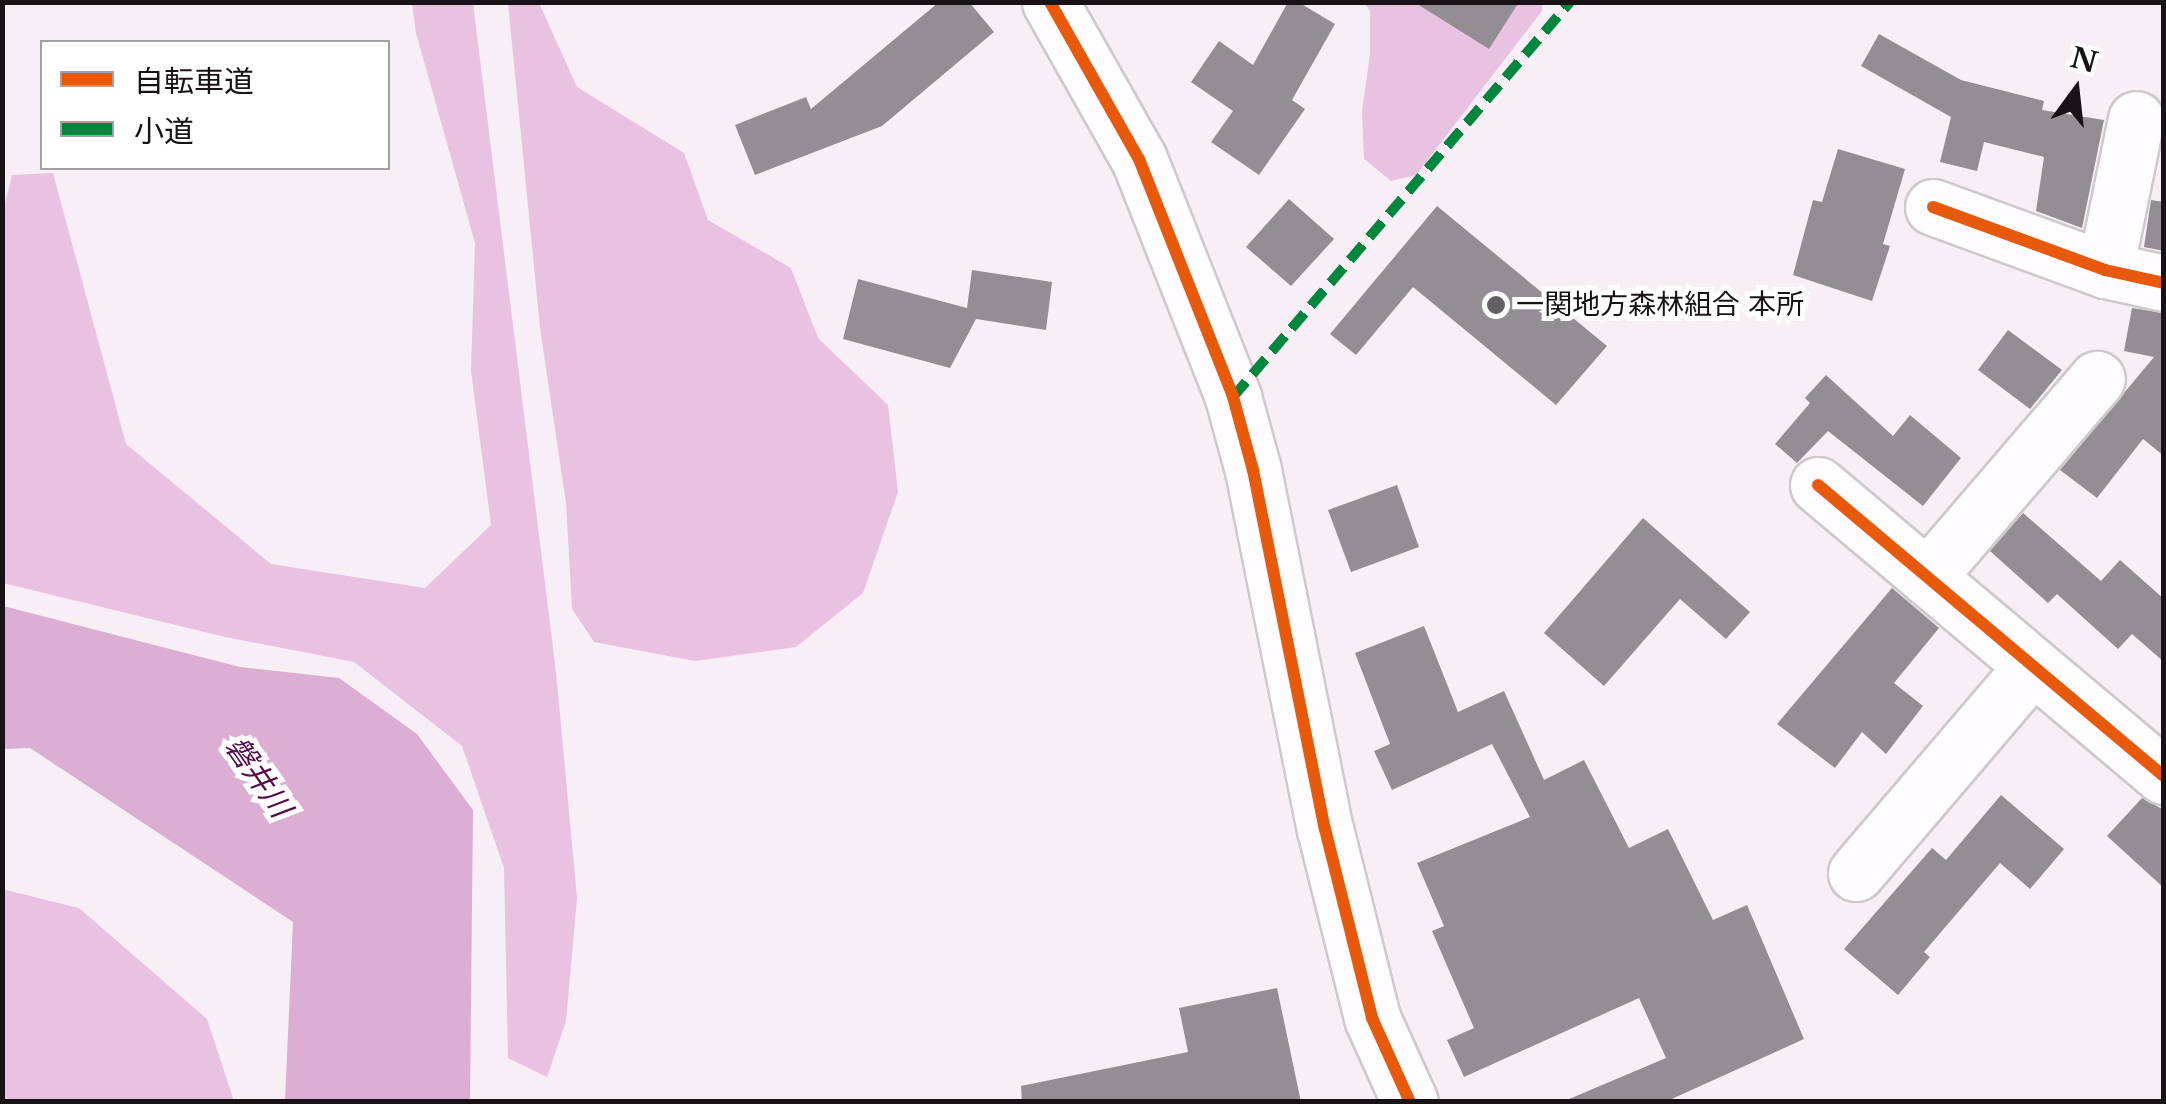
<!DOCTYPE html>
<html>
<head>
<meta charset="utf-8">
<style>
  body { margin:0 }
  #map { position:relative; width:2166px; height:1104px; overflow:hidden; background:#f8eef6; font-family:"Libre Baskerville","Noto Sans JP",serif }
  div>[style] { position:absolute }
  .forest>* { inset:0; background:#e9c1e1 }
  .water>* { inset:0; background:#dcaed3 }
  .building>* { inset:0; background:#948d93 }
  .roads { filter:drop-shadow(2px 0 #cfc8ce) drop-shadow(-2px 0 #cfc8ce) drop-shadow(0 2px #cfc8ce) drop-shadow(0 -2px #cfc8ce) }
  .minor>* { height:55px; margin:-27.5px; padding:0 27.5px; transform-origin:27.5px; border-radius:27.5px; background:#fefcfe }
  .quiet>* { height:10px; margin-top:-5px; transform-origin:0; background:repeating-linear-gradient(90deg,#00873e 0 20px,transparent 0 30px) }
  .cycleway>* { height:12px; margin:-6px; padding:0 6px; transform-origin:6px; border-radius:6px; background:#e8590c }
  .dots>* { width:28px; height:28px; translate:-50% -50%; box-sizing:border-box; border:5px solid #fff; border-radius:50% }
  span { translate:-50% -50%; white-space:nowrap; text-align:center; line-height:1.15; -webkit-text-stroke:10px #fff; paint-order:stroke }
  .poi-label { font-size:28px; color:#181217 }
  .left { translate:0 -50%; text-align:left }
  .water-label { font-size:30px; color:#540a4b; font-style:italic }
  .frame { position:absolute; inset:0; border:5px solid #181217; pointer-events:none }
  .legend { position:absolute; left:40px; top:40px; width:350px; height:130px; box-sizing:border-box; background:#fff; border:2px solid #a3a0a2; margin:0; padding:12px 18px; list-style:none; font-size:30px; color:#181217 }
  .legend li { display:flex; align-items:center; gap:20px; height:50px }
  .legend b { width:50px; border:2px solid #a3a0a2 }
  .north { position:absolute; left:2026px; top:40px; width:100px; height:100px; -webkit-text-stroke:8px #fff; paint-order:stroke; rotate:15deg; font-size:28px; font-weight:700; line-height:40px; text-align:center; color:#181217 }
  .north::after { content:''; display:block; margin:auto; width:35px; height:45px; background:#181217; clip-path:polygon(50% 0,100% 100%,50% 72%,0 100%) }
</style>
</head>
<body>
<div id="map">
  <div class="forest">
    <i style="clip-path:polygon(412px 3px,473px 3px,556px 672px,577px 898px,566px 1021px,547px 1077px,508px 1058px,504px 868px,462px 746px,354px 662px,225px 637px,3px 583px,2px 215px,12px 175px,53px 173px,126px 444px,271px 564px,425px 588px,491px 525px,471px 371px,475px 243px,416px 33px)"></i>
    <i style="clip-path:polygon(508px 3px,539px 3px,577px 87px,684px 153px,708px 220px,791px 268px,818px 338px,888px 405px,898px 492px,863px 593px,796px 647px,695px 661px,594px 642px,572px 609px,566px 503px,540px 328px)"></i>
    <i style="clip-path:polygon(1364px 3px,1542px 3px,1542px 11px,1416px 175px,1391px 181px,1364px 159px,1362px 111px,1370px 54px,1370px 11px)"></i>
    <i style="clip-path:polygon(2px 889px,79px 908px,207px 1019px,234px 1101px,3px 1101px)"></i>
  </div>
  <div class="water">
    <i style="clip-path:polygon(3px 606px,240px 667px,339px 678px,417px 734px,473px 810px,470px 1101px,285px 1101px,293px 922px,30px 748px,3px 749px)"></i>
  </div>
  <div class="building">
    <i style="clip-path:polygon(939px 2px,969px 2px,994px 32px,882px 126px,755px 175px,735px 125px,806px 97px,811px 109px)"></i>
    <i style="clip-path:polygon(1288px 2px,1298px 2px,1335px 24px,1292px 100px,1305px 109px,1259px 175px,1211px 142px,1233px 111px,1191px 82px,1219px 41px,1253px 65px)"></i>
    <i style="clip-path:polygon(1414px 2px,1519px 2px,1489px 49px)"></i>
    <i style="clip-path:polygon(1879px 34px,1961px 80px,2044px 101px,2042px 110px,2104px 120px,2082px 228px,2036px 211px,2044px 157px,1984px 142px,1977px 171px,1940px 162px,1951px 117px,1861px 66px)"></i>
    <i style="clip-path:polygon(1838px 149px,1905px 169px,1883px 244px,1890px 246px,1872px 301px,1793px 275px,1813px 200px,1822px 202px)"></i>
    <i style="clip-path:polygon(1289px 199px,1334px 239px,1291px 286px,1246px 247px)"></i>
    <i style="clip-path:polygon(2151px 200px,2164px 202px,2164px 251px,2144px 247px)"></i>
    <i style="clip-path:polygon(1437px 206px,1607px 346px,1556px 405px,1413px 287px,1356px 355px,1330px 334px)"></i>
    <i style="clip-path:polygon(972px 270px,1052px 282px,1046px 330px,976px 319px,950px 368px,843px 339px,858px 279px,967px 308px)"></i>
    <i style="clip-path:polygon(2132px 308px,2164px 313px,2164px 456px,2143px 439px,2097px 498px,2060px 470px,2154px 357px,2124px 351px)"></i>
    <i style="clip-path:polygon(2008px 330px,2062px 370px,2030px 409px,1978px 370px)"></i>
    <i style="clip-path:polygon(1826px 375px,1893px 436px,1910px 415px,1961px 458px,1923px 506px,1828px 431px,1797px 463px,1775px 444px,1810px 403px,1805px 398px)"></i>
    <i style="clip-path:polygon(1397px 485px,1419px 547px,1351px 572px,1328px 510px)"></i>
    <i style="clip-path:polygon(2023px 513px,2101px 581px,2120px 560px,2164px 599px,2164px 662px,2132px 634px,2118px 649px,2057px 594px,2048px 603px,1990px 551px)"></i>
    <i style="clip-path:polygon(1643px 518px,1750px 612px,1726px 639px,1680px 599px,1604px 686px,1544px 633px)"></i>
    <i style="clip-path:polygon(1892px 588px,1939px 628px,1894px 683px,1923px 706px,1886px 754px,1862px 732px,1835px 768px,1777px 724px)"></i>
    <i style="clip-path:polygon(1424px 626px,1458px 712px,1504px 691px,1544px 780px,1584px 760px,1629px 848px,1668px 829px,1713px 920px,1747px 905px,1804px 1039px,1665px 1102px,1562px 1102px,1666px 1058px,1639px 998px,1464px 1077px,1447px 1040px,1474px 1028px,1432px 931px,1444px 926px,1417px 863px,1530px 817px,1492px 744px,1392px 790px,1374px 751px,1390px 744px,1355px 653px)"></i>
    <i style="clip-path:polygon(2001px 795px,2064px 849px,2030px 889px,2000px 863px,1924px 952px,1930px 957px,1898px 995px,1844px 949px,1932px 848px,1946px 860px)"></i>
    <i style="clip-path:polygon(2142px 798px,2164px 810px,2164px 888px,2107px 836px)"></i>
    <i style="clip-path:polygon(1277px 988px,1301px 1102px,1022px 1102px,1021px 1086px,1188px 1052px,1179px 1008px)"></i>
  </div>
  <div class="roads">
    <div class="minor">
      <i style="left:1050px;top:2px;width:180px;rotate:60.5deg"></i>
      <i style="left:1139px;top:159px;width:256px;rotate:68.4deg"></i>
      <i style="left:1233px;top:397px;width:76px;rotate:74.7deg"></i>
      <i style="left:1253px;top:470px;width:366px;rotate:78.7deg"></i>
      <i style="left:1325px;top:829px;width:195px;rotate:76deg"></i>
      <i style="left:1372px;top:1018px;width:92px;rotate:65.7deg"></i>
      <i style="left:1933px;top:207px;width:183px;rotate:20.1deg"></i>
      <i style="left:2105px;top:270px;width:60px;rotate:12.4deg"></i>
      <i style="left:2105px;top:270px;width:154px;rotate:-78.4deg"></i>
      <i style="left:1818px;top:485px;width:452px;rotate:40.1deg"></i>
      <i style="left:1927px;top:577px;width:261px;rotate:-49.4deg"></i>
      <i style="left:1856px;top:873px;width:272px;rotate:-49.5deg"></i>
    </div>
  </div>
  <div class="quiet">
    <i style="left:1233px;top:397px;width:519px;rotate:-49.53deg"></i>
  </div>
  <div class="cycleway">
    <i style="left:1050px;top:2px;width:180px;rotate:60.5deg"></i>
    <i style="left:1139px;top:159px;width:256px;rotate:68.4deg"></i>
    <i style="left:1233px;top:397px;width:76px;rotate:74.7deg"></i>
    <i style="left:1253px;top:470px;width:366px;rotate:78.7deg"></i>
    <i style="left:1325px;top:829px;width:195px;rotate:76deg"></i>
    <i style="left:1372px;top:1018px;width:92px;rotate:65.7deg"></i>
    <i style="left:1933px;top:207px;width:183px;rotate:20.1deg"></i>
    <i style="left:2105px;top:270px;width:60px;rotate:12.4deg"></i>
    <i style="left:1818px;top:485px;width:452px;rotate:40.1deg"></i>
  </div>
  <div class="dots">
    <i style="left:1496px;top:305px;background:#665f65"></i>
  </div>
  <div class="poi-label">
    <span class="left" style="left:1516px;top:305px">一関地方森林組合 本所</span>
  </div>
  <div class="water-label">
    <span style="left:258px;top:777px;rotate:55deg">磐井川</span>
  </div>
  <div class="frame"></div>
  <ul class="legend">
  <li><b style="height:12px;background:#e8590c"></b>自転車道</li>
  <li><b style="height:12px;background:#00873e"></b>小道</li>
  </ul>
  <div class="north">N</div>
</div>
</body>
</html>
